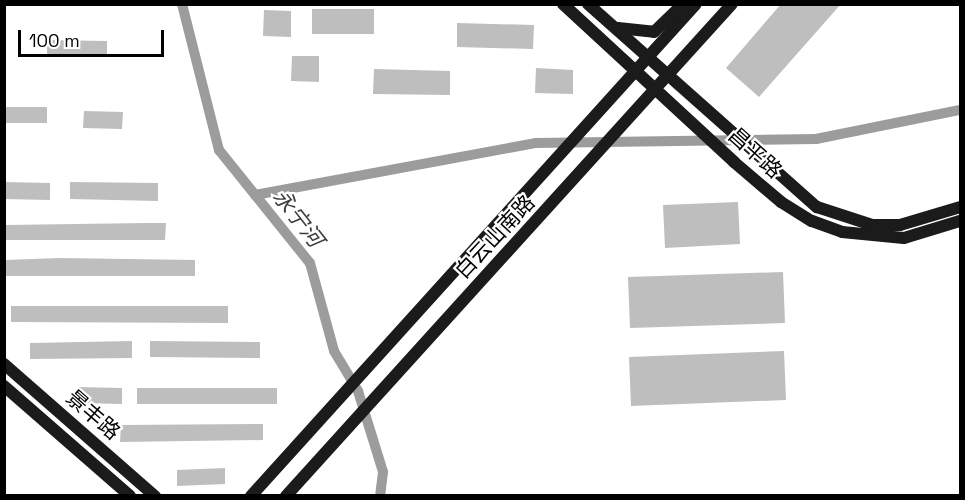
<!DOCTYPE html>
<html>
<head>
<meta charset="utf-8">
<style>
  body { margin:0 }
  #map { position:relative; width:965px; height:500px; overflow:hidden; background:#fff; font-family:"Space Grotesk","Noto Sans SC",sans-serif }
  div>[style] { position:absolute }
  .canal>* { height:10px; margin:-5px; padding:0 5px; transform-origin:5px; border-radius:5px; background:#9c9c9c }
  .building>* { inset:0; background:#bebebe }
  .secondary>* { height:12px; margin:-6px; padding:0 6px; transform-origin:6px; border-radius:6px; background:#1b1b1b }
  span { translate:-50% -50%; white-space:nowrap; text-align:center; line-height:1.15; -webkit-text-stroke:4.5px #fff; paint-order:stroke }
  .street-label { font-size:21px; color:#000 }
  .water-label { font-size:22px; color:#3d3d3d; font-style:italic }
  .frame { position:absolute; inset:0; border:6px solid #000; pointer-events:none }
  .scale { position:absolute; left:18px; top:30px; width:146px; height:27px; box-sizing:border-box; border:3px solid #000; border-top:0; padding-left:8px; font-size:18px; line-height:21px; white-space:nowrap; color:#000; -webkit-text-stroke:4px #fff; paint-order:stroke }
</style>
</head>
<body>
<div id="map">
  <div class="canal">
    <i style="left:182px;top:4px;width:151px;rotate:75.8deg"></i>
    <i style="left:219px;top:150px;width:145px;rotate:51.2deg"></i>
    <i style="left:310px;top:263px;width:91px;rotate:74.7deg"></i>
    <i style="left:334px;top:351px;width:47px;rotate:59deg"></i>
    <i style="left:358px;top:391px;width:85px;rotate:72.8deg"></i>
    <i style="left:383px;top:472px;width:24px;rotate:97deg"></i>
    <i style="left:255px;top:195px;width:286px;rotate:-10.5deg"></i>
    <i style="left:536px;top:143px;width:280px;rotate:-0.8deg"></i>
    <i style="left:816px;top:139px;width:147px;rotate:-11.4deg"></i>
  </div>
  <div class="building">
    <i style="clip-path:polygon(781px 4px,841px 4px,759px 97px,726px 68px)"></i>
    <i style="clip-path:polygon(312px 9px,374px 9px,374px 34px,312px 34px)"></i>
    <i style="clip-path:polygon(264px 10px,291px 11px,291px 37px,263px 36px)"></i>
    <i style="clip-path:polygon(457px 23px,534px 25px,533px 49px,457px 47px)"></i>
    <i style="clip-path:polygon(47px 40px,107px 41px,107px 57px,47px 57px)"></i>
    <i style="clip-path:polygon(292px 56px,319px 56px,319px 82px,291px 81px)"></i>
    <i style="clip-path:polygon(536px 68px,573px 70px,573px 94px,535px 93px)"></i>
    <i style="clip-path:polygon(374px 69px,450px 71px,450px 95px,373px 94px)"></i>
    <i style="clip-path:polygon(4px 107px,47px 107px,47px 123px,4px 123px)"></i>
    <i style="clip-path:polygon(84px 111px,123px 112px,122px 129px,83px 128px)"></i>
    <i style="clip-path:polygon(4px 182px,50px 183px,50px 200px,4px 199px)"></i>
    <i style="clip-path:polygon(70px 182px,158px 183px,158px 201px,70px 199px)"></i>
    <i style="clip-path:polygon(738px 202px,740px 244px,665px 248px,663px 205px)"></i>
    <i style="clip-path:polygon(147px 223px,166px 223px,165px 240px,4px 240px,4px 225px)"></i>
    <i style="clip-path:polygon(60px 258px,195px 260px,195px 276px,4px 276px,4px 260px)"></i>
    <i style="clip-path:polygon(783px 272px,785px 323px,630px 328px,628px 277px)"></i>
    <i style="clip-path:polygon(11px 306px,228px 306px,228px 323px,11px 322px)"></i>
    <i style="clip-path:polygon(132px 341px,132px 358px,30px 359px,30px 343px)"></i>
    <i style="clip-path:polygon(150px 341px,260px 342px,260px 358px,150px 357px)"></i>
    <i style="clip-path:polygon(784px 351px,786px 400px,631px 406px,629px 357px)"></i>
    <i style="clip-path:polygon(77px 387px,122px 388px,122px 404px,77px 403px)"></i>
    <i style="clip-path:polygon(137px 388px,277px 388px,277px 404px,137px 404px)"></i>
    <i style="clip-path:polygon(263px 424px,263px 440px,120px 442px,121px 425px)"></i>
    <i style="clip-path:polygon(225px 468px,225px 484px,177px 486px,177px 470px)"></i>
  </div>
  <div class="secondary">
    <i style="left:563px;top:4px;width:233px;rotate:42.7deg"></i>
    <i style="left:734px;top:162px;width:62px;rotate:40.4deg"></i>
    <i style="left:781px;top:202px;width:36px;rotate:32deg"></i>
    <i style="left:812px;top:221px;width:32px;rotate:20deg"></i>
    <i style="left:842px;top:232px;width:62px;rotate:5.5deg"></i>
    <i style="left:904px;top:238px;width:59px;rotate:-16.9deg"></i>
    <i style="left:588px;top:4px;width:306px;rotate:41.6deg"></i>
    <i style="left:817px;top:207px;width:58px;rotate:18.1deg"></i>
    <i style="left:872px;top:225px;width:28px"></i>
    <i style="left:900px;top:225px;width:63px;rotate:-16.7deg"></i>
    <i style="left:618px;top:28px;width:36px;rotate:6deg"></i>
    <i style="left:654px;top:32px;width:40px;rotate:-44deg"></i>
    <i style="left:4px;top:364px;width:201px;rotate:41.2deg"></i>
    <i style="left:4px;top:386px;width:167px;rotate:41.1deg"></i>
    <i style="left:251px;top:496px;width:663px;rotate:-47.87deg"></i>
    <i style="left:286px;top:496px;width:664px;rotate:-47.81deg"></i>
  </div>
  <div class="street-label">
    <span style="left:755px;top:153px;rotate:42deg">昌平路</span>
    <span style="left:495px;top:237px;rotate:-47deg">白云山南路</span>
    <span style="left:93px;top:415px;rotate:41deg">景丰路</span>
  </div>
  <div class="water-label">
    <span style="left:298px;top:218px;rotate:52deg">永宁河</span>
  </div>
  <div class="frame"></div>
  <div class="scale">100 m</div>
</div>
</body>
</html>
